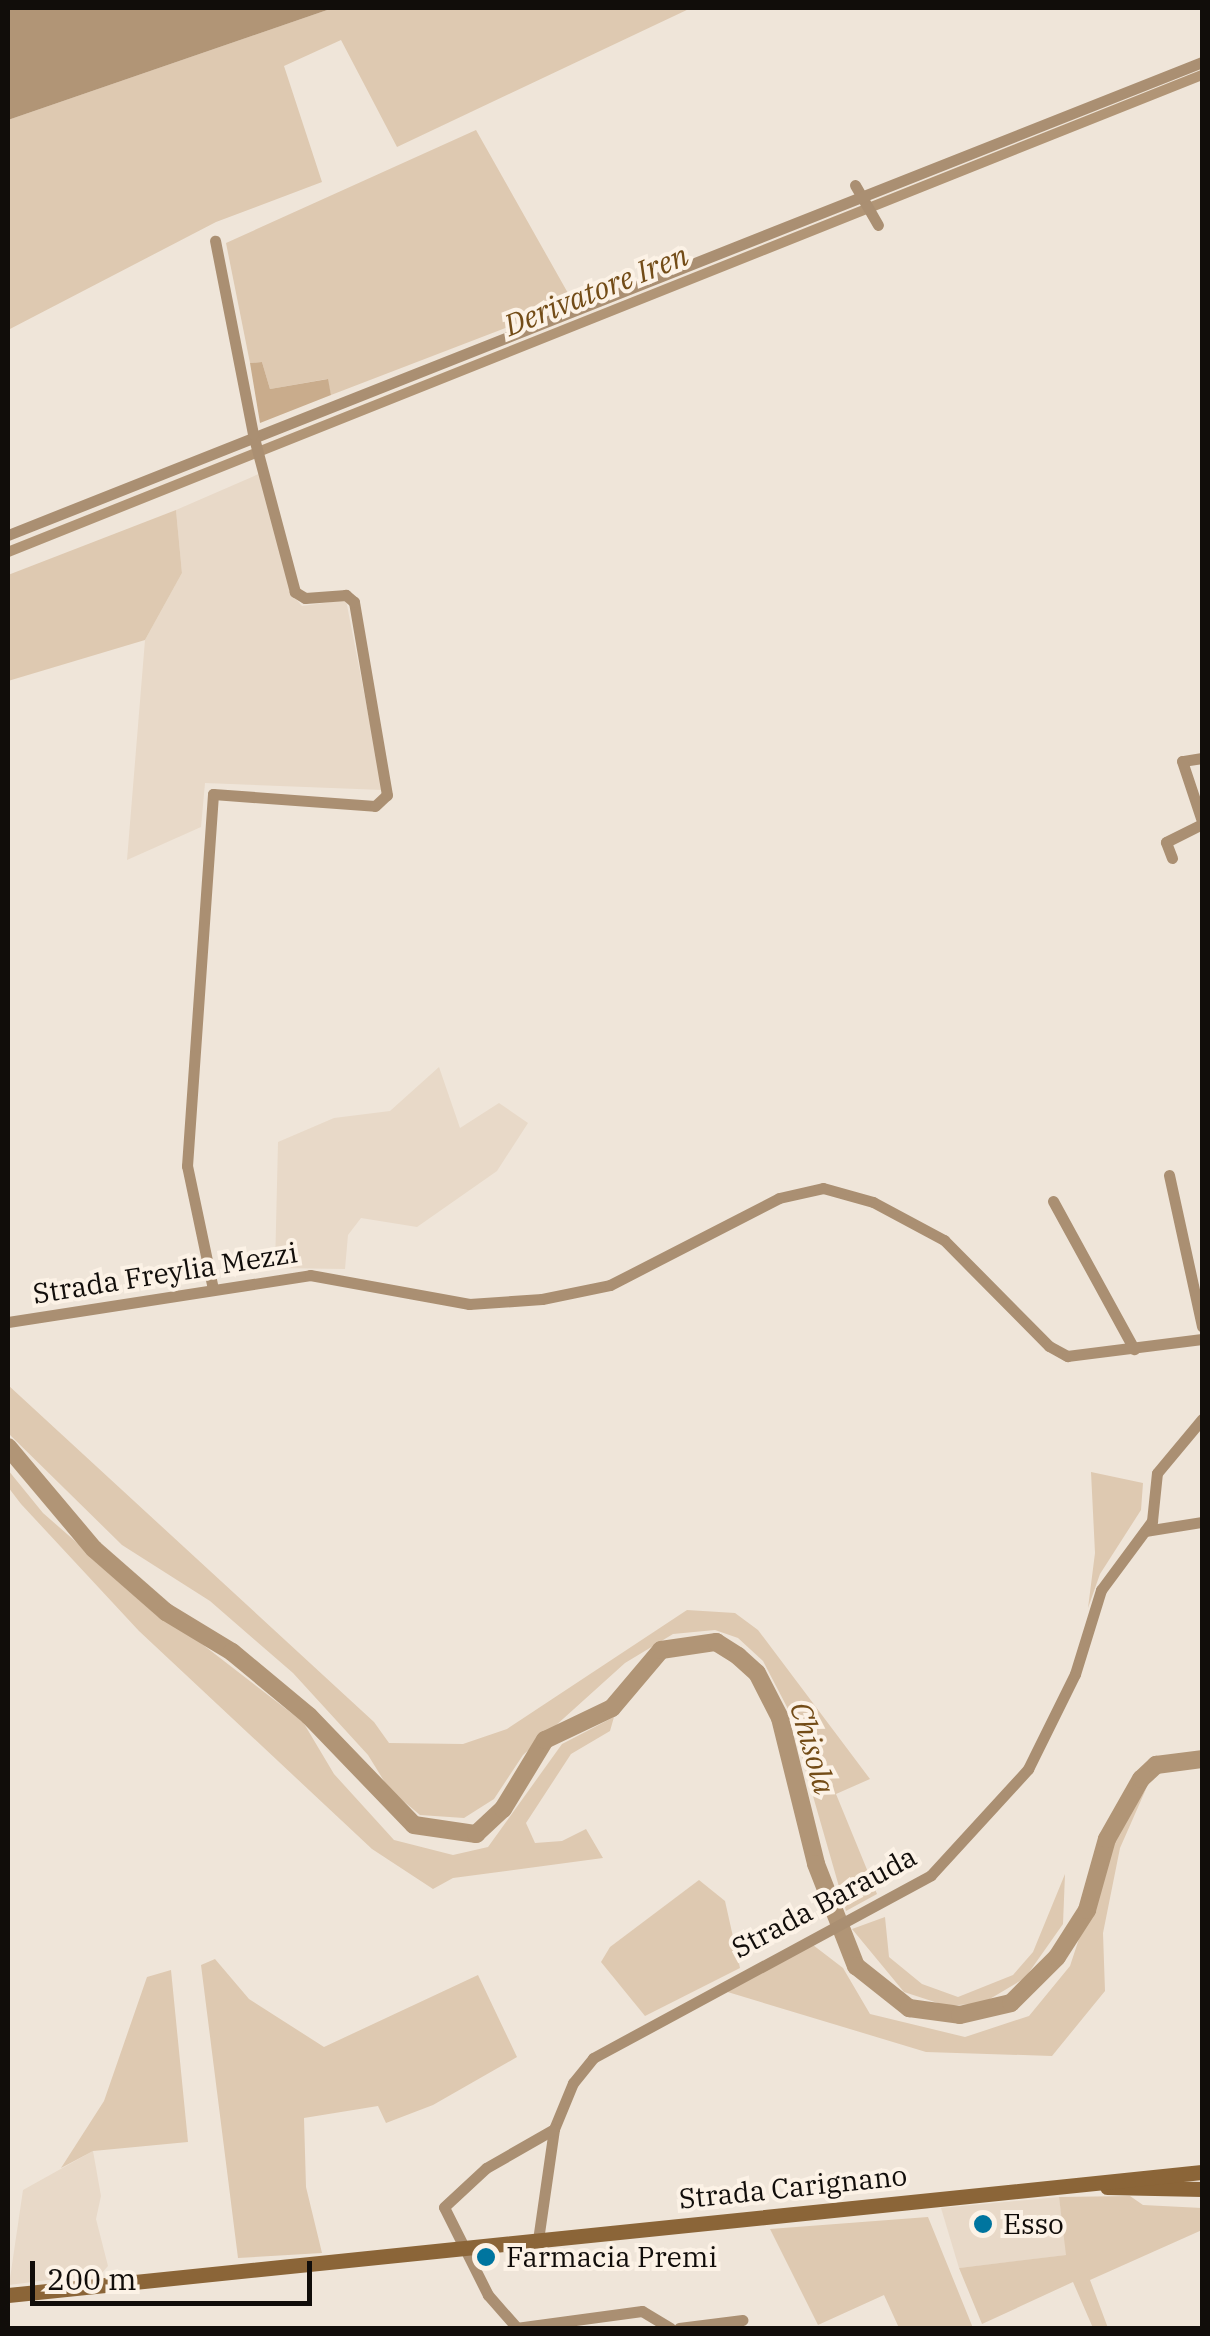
<!DOCTYPE html>
<html>
<head>
<meta charset="utf-8">
<style>
  body { margin:0 }
  #map { position:relative; width:1210px; height:2336px; overflow:hidden; background:#efe5d9; font-family:"IBM Plex Serif",serif }
  div>[style] { position:absolute }
  .built>* { inset:0; background:#e8d9c8 }
  .green>* { inset:0; background:#dec9b1 }
  .forest>* { inset:0; background:#c9ac8c }
  .water>* { inset:0; background:#b19576 }
  .canal>* { height:10px; margin:-5px; padding:0 5px; transform-origin:5px; border-radius:5px; background:#b19576 }
  .river>* { height:18px; margin:-9px; padding:0 9px; transform-origin:9px; border-radius:9px; background:#b19576 }
  .minor>* { height:11px; margin:-5.5px; padding:0 5.5px; transform-origin:5.5px; border-radius:5.5px; background:#aa8f72 }
  .secondary>* { height:15px; margin:-7.5px; padding:0 7.5px; transform-origin:7.5px; border-radius:7.5px; background:#8b6538 }
  .dots>* { width:28px; height:28px; translate:-50% -50%; box-sizing:border-box; border:5px solid #fcf2e6; border-radius:50% }
  span { translate:-50% -50%; white-space:nowrap; text-align:center; line-height:1.15; -webkit-text-stroke:8px #fcf2e6; paint-order:stroke }
  .street-label { font-size:28px; color:#110d0a }
  .poi-label { font-size:28px; color:#110d0a }
  .left { translate:0 -50%; text-align:left }
  .water-label { font-size:30px; color:#734c17; font-style:italic }
  .frame { position:absolute; inset:0; border:10px solid #110d0a; pointer-events:none }
  .scale { position:absolute; left:30px; top:2261px; width:282px; height:45px; box-sizing:border-box; border:5px solid #110d0a; border-top:0; padding-left:12px; font-size:30px; line-height:35px; white-space:nowrap; color:#110d0a; -webkit-text-stroke:8px #fcf2e6; paint-order:stroke }
</style>
</head>
<body>
<div id="map">
  <div class="built">
    <i style="clip-path:polygon(261px 473px,291px 593px,302px 606px,346px 600px,383px 790px,205px 783px,201px 827px,127px 860px,145px 640px,182px 573px,176px 510px)"></i>
    <i style="clip-path:polygon(439px 1067px,460px 1128px,499px 1103px,528px 1123px,497px 1171px,417px 1227px,361px 1218px,348px 1235px,345px 1269px,275px 1268px,278px 1142px,334px 1118px,390px 1111px)"></i>
    <i style="clip-path:polygon(93px 2151px,101px 2196px,96px 2219px,108px 2266px,102px 2273px,9px 2285px,23px 2190px)"></i>
    <i style="clip-path:polygon(1059px 2197px,1067px 2255px,959px 2268px,941px 2208px)"></i>
  </div>
  <div class="green">
    <i style="clip-path:polygon(333px 8px,691px 8px,397px 147px,341px 40px,284px 66px,322px 182px,216px 222px,8px 330px,8px 120px)"></i>
    <i style="clip-path:polygon(476px 130px,573px 302px,331px 395px,327px 379px,270px 389px,262px 362px,250px 363px,226px 243px)"></i>
    <i style="clip-path:polygon(176px 510px,182px 573px,145px 640px,8px 681px,8px 575px)"></i>
    <i style="clip-path:polygon(8px 1385px,374px 1722px,389px 1743px,463px 1744px,507px 1729px,687px 1610px,735px 1613px,758px 1630px,870px 1779px,836px 1794px,877px 1894px,846px 1911px,788px 1709px,763px 1661px,738px 1638px,715px 1630px,673px 1634px,625px 1663px,523px 1755px,494px 1799px,464px 1818px,420px 1815px,389px 1789px,368px 1755px,293px 1673px,210px 1601px,122px 1545px,8px 1433px)"></i>
    <i style="clip-path:polygon(8px 1470px,43px 1513px,123px 1583px,303px 1722px,334px 1774px,394px 1840px,453px 1855px,488px 1847px,562px 1744px,614px 1717px,610px 1731px,571px 1754px,526px 1823px,535px 1843px,562px 1841px,586px 1829px,603px 1858px,453px 1878px,433px 1889px,372px 1849px,139px 1631px,21px 1504px,8px 1487px)"></i>
    <i style="clip-path:polygon(1091px 1472px,1143px 1483px,1141px 1510px,1100px 1574px,1088px 1608px,1095px 1553px)"></i>
    <i style="clip-path:polygon(1146px 1789px,1120px 1848px,1103px 1933px,1105px 1991px,1052px 2056px,926px 2052px,721px 1990px,813px 1945px,843px 1968px,870px 2014px,965px 2037px,1029px 2016px,1070px 1966px,1111px 1842px)"></i>
    <i style="clip-path:polygon(1065px 1874px,1063px 1924px,1025px 1978px,983px 2003px,947px 2006px,904px 1992px,852px 1929px,885px 1917px,889px 1957px,922px 1984px,958px 1997px,1013px 1975px,1033px 1952px)"></i>
    <i style="clip-path:polygon(699px 1880px,725px 1901px,740px 1968px,645px 2016px,601px 1962px,610px 1947px)"></i>
    <i style="clip-path:polygon(215px 1959px,249px 1999px,324px 2047px,478px 1975px,517px 2057px,433px 2105px,386px 2123px,378px 2106px,304px 2118px,306px 2187px,322px 2253px,238px 2258px,201px 1965px)"></i>
    <i style="clip-path:polygon(171px 1970px,188px 2142px,93px 2151px,61px 2168px,104px 2101px,147px 1977px)"></i>
    <i style="clip-path:polygon(1130px 2196px,1143px 2205px,1202px 2208px,1202px 2230px,1090px 2280px,1108px 2328px,1093px 2328px,1073px 2282px,982px 2324px,959px 2268px,1066px 2255px,1059px 2197px)"></i>
    <i style="clip-path:polygon(928px 2217px,973px 2328px,899px 2328px,884px 2295px,818px 2325px,770px 2229px)"></i>
  </div>
  <div class="forest">
    <i style="clip-path:polygon(262px 362px,270px 389px,328px 379px,331px 395px,260px 423px,250px 363px)"></i>
  </div>
  <div class="water">
    <i style="clip-path:polygon(8px 8px,333px 8px,8px 120px)"></i>
  </div>
  <div class="canal">
    <i style="left:8px;top:552px;width:1286px;rotate:-21.78deg"></i>
  </div>
  <div class="river">
    <i style="left:8px;top:1447px;width:133px;rotate:49.9deg"></i>
    <i style="left:94px;top:1549px;width:96px;rotate:41.2deg"></i>
    <i style="left:166px;top:1612px;width:77px;rotate:31.2deg"></i>
    <i style="left:232px;top:1652px;width:100px;rotate:39.7deg"></i>
    <i style="left:309px;top:1716px;width:151px;rotate:46.1deg"></i>
    <i style="left:414px;top:1825px;width:63px;rotate:8.3deg"></i>
    <i style="left:476px;top:1834px;width:37px;rotate:-43deg"></i>
    <i style="left:503px;top:1809px;width:81px;rotate:-58.7deg"></i>
    <i style="left:545px;top:1740px;width:74px;rotate:-25.5deg"></i>
    <i style="left:612px;top:1708px;width:76px;rotate:-49.8deg"></i>
    <i style="left:661px;top:1650px;width:56px;rotate:-8.3deg"></i>
    <i style="left:716px;top:1642px;width:26px;rotate:32deg"></i>
    <i style="left:738px;top:1656px;width:25px;rotate:42deg"></i>
    <i style="left:757px;top:1673px;width:51px;rotate:62.9deg"></i>
    <i style="left:780px;top:1718px;width:150px;rotate:76.1deg"></i>
    <i style="left:816px;top:1864px;width:110px;rotate:68.6deg"></i>
    <i style="left:856px;top:1966px;width:68px;rotate:38.4deg"></i>
    <i style="left:909px;top:2008px;width:51px;rotate:7.8deg"></i>
    <i style="left:960px;top:2015px;width:52px;rotate:-13.2deg"></i>
    <i style="left:1011px;top:2003px;width:65px;rotate:-45deg"></i>
    <i style="left:1057px;top:1957px;width:56px;rotate:-57.4deg"></i>
    <i style="left:1087px;top:1910px;width:74px;rotate:-74.3deg"></i>
    <i style="left:1107px;top:1839px;width:69px;rotate:-60.5deg"></i>
    <i style="left:1141px;top:1779px;width:21px;rotate:-43deg"></i>
    <i style="left:1156px;top:1765px;width:46px;rotate:-7.4deg"></i>
  </div>
  <div class="minor">
    <i style="left:855px;top:185px;width:46px;rotate:60.1deg"></i>
    <i style="left:8px;top:535px;width:1284px;rotate:-21.61deg"></i>
    <i style="left:1202px;top:758px;width:20px;rotate:171deg"></i>
    <i style="left:1182px;top:761px;width:63px;rotate:71.6deg"></i>
    <i style="left:1172px;top:858px;width:17px;rotate:-111deg"></i>
    <i style="left:1166px;top:842px;width:40px;rotate:-26.6deg"></i>
    <i style="left:1169px;top:1175px;width:155px;rotate:77.7deg"></i>
    <i style="left:1053px;top:1201px;width:169px;rotate:61.3deg"></i>
    <i style="left:213px;top:1289px;width:126px;rotate:-101.9deg"></i>
    <i style="left:187px;top:1166px;width:373px;rotate:-86deg"></i>
    <i style="left:213px;top:794px;width:162px;rotate:4.2deg"></i>
    <i style="left:375px;top:806px;width:16px;rotate:-43deg"></i>
    <i style="left:387px;top:795px;width:196px;rotate:-99.7deg"></i>
    <i style="left:354px;top:602px;width:11px;rotate:-139deg"></i>
    <i style="left:346px;top:595px;width:41px;rotate:175.8deg"></i>
    <i style="left:305px;top:598px;width:12px;rotate:-149deg"></i>
    <i style="left:295px;top:592px;width:163px;rotate:-104.9deg"></i>
    <i style="left:253px;top:434px;width:197px;rotate:-101.1deg"></i>
    <i style="left:8px;top:1322px;width:306px;rotate:-8.8deg"></i>
    <i style="left:310px;top:1275px;width:162px;rotate:10.3deg"></i>
    <i style="left:469px;top:1304px;width:73px;rotate:-3.9deg"></i>
    <i style="left:542px;top:1299px;width:69px;rotate:-11.6deg"></i>
    <i style="left:610px;top:1285px;width:190px;rotate:-27.2deg"></i>
    <i style="left:779px;top:1198px;width:45px;rotate:-12.8deg"></i>
    <i style="left:823px;top:1188px;width:52px;rotate:15.6deg"></i>
    <i style="left:873px;top:1202px;width:81px;rotate:28.2deg"></i>
    <i style="left:944px;top:1240px;width:149px;rotate:45.3deg"></i>
    <i style="left:1049px;top:1346px;width:21px;rotate:29deg"></i>
    <i style="left:1067px;top:1356px;width:136px;rotate:-7.2deg"></i>
    <i style="left:1145px;top:1531px;width:58px;rotate:-9deg"></i>
    <i style="left:538px;top:2240px;width:112px;rotate:-81.8deg"></i>
    <i style="left:554px;top:2129px;width:50px;rotate:-67.6deg"></i>
    <i style="left:573px;top:2083px;width:32px;rotate:-51deg"></i>
    <i style="left:593px;top:2058px;width:384px;rotate:-28.4deg"></i>
    <i style="left:931px;top:1875px;width:144px;rotate:-47.5deg"></i>
    <i style="left:1028px;top:1769px;width:106px;rotate:-63.7deg"></i>
    <i style="left:1075px;top:1674px;width:88px;rotate:-72.8deg"></i>
    <i style="left:1101px;top:1590px;width:86px;rotate:-53.5deg"></i>
    <i style="left:1152px;top:1521px;width:48px;rotate:-84.1deg"></i>
    <i style="left:1157px;top:1473px;width:70px;rotate:-50.2deg"></i>
    <i style="left:516px;top:2328px;width:127px;rotate:-7.7deg"></i>
    <i style="left:642px;top:2311px;width:33px;rotate:31deg"></i>
    <i style="left:517px;top:2328px;width:44px;rotate:-131.3deg"></i>
    <i style="left:488px;top:2295px;width:98px;rotate:-116.6deg"></i>
    <i style="left:444px;top:2207px;width:57px;rotate:-42.9deg"></i>
    <i style="left:486px;top:2168px;width:78px;rotate:-29.8deg"></i>
    <i style="left:679px;top:2328px;width:64px;rotate:-7.2deg"></i>
  </div>
  <div class="secondary">
    <i style="left:1107px;top:2187px;width:95px;rotate:1.2deg"></i>
    <i style="left:8px;top:2295px;width:1200px;rotate:-5.88deg"></i>
  </div>
  <div class="dots">
    <i style="left:983px;top:2224px;background:#00759f"></i>
    <i style="left:486px;top:2257px;background:#00759f"></i>
  </div>
  <div class="street-label">
    <span style="left:165px;top:1273px;rotate:-9deg">Strada Freylia Mezzi</span>
    <span style="left:824px;top:1902px;rotate:-28deg">Strada Barauda</span>
    <span style="left:793px;top:2187px;rotate:-6deg">Strada Carignano</span>
  </div>
  <div class="poi-label">
    <span class="left" style="left:1003px;top:2224px">Esso</span>
    <span class="left" style="left:506px;top:2257px">Farmacia Premi</span>
  </div>
  <div class="water-label">
    <span style="left:596px;top:290px;rotate:-22deg">Derivatore Iren</span>
    <span style="left:813px;top:1748px;rotate:74deg">Chisola</span>
  </div>
  <div class="frame"></div>
  <div class="scale">200 m</div>
</div>
</body>
</html>
